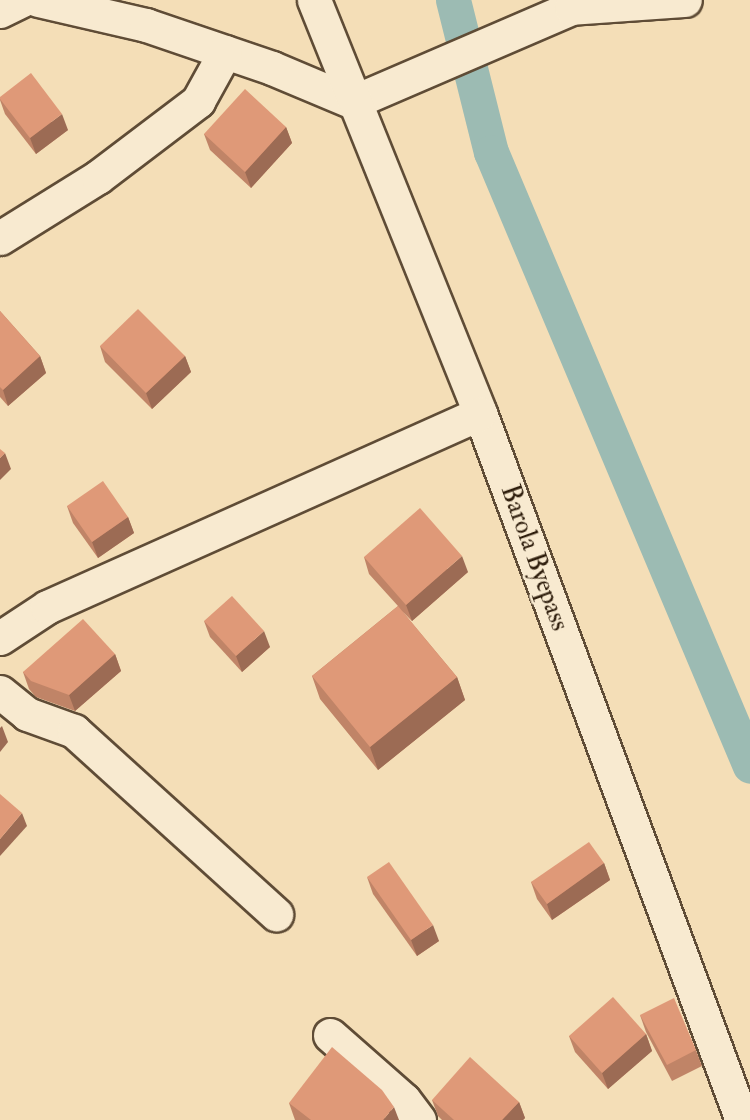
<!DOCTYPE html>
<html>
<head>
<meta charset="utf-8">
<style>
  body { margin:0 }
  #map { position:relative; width:750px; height:1120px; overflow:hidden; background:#f4deb7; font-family:"IM FELL Double Pica",serif }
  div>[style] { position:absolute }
  .canal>* { height:35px; margin:-17.5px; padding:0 17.5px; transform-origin:17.5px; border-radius:17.5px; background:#9cbbb3 }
  .roads { filter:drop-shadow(2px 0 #5f4c36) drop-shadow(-2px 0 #5f4c36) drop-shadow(0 2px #5f4c36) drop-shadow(0 -2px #5f4c36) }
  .minor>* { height:33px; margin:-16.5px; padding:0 16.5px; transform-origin:16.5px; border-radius:16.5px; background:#f8ead0 }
  .wall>* { inset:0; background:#c08467 }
  .shaded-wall>* { inset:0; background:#9c6b54 }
  .building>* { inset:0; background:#df9978 }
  span { translate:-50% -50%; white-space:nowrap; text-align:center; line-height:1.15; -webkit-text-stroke:5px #f8ead0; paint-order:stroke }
  .street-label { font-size:26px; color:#2d1c0b }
</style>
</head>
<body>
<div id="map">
  <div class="canal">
    <i style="left:453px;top:0;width:157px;rotate:76deg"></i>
    <i style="left:491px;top:152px;width:666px;rotate:67.13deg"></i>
  </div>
  <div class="roads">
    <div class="minor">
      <i style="left:38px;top:0;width:111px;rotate:13deg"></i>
      <i style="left:146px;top:25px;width:133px;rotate:18.8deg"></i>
      <i style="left:272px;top:68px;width:88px;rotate:22.8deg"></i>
      <i style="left:353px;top:102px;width:237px;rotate:-23.3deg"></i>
      <i style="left:571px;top:8px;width:114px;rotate:-4deg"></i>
      <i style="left:314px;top:0;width:445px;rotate:68.1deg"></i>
      <i style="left:480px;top:413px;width:754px;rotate:69.67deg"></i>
      <i style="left:0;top:11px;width:25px;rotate:-26deg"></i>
      <i style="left:0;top:238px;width:115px;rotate:-31.9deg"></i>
      <i style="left:98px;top:177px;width:126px;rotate:-37.2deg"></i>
      <i style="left:198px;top:101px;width:56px;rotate:-61.1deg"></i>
      <i style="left:0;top:638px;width:56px;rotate:-33.4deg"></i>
      <i style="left:47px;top:607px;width:474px;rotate:-24.1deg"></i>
      <i style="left:0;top:692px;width:35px;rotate:39deg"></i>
      <i style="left:27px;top:714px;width:50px;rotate:19.9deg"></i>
      <i style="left:74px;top:731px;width:273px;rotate:42.2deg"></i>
      <i style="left:330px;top:1035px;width:98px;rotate:41.3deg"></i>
      <i style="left:404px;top:1100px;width:25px;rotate:53deg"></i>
    </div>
  </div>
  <div class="wall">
    <i style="clip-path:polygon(0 97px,68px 130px,36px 154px,5px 114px,0 100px)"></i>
    <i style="clip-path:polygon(286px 127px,292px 143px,251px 188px,210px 150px,204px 134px)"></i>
    <i style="clip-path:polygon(0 311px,40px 356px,46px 373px,8px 406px,0 397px)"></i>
    <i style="clip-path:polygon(100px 346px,185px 356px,191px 372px,152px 409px,105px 362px)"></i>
    <i style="clip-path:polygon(67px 506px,128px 517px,134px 533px,98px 558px,73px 523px)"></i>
    <i style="clip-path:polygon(364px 557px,468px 572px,412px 621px,402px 611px,457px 677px,465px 700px,378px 770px,320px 699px,312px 676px,398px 606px,369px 574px)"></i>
    <i style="clip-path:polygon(204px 621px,270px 647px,242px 672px,210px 637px)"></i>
    <i style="clip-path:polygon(115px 654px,121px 671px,75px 711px,36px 697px,29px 689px,23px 672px)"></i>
    <i style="clip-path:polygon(604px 863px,610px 880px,552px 920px,537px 899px,531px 882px)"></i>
    <i style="clip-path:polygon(367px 877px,439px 941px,417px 956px,373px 894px)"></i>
    <i style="clip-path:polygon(640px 1015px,696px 1050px,702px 1066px,672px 1081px,646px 1032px)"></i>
    <i style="clip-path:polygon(646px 1034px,652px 1051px,608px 1089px,575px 1052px,569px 1036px)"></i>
    <i style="clip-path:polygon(432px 1100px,519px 1102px,525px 1118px,523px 1120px,442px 1120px,438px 1116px)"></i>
    <i style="clip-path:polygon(289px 1103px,399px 1120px,295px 1120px)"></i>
  </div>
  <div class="shaded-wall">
    <i style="clip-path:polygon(62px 114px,68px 130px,36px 154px,30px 138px)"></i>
    <i style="clip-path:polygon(286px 127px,292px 143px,251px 188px,245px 172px)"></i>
    <i style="clip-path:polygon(40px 356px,46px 373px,8px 406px,3px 390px)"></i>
    <i style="clip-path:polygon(185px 356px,191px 372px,152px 409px,146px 393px)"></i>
    <i style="clip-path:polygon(5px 453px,11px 469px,0 480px,0 458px)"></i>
    <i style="clip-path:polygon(128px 517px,134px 533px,98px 558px,92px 542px)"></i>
    <i style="clip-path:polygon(462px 556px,468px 572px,412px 621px,406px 605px)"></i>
    <i style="clip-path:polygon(264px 631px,270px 647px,242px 672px,236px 656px)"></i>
    <i style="clip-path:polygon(115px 654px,121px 671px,75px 711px,69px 695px)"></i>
    <i style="clip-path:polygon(457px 677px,465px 700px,378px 770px,370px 747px)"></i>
    <i style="clip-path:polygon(2px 726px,8px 742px,0 752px,0 728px)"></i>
    <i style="clip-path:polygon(22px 813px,27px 826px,0 856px,0 839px)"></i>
    <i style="clip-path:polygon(604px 863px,610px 880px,552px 920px,547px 904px)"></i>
    <i style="clip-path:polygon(433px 925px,439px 941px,417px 956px,411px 940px)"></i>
    <i style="clip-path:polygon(646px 1034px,652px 1051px,608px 1089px,602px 1073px)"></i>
    <i style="clip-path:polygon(519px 1102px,525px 1118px,523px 1120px,502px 1120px)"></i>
    <i style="clip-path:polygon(394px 1107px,399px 1120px,383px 1120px)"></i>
  </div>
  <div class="building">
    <i style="clip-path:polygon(31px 73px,62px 114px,30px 138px,0 99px,0 97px)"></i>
    <i style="clip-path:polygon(245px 89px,286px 127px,245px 172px,204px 134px)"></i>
    <i style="clip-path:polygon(138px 309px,185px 356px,146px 393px,100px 346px)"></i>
    <i style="clip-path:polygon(0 311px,40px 356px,3px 390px,0 387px)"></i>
    <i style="clip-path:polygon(0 449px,5px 453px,0 458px)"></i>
    <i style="clip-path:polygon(103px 481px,128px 517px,92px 542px,67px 506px)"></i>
    <i style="clip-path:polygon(420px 508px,462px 556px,406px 605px,364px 557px)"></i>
    <i style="clip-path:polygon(232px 596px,264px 631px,236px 656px,204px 621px)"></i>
    <i style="clip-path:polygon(398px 606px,457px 677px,370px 747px,312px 676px)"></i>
    <i style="clip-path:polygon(83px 619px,115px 654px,69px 695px,31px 681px,23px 672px)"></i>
    <i style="clip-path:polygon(0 794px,22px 813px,0 839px)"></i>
    <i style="clip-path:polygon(589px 842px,604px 863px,547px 904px,531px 882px)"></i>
    <i style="clip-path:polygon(389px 862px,433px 925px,411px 940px,367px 877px)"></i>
    <i style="clip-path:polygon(613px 997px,646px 1034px,602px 1073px,569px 1036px)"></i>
    <i style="clip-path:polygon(674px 998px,696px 1050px,667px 1065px,640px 1015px)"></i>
    <i style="clip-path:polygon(332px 1047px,382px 1090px,394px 1107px,383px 1120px,311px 1120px,289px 1103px)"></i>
    <i style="clip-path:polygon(470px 1057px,519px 1102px,502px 1120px,454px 1120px,432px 1100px)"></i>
  </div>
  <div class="street-label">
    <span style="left:534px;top:558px;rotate:70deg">Barola Byepass</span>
  </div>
</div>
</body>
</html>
